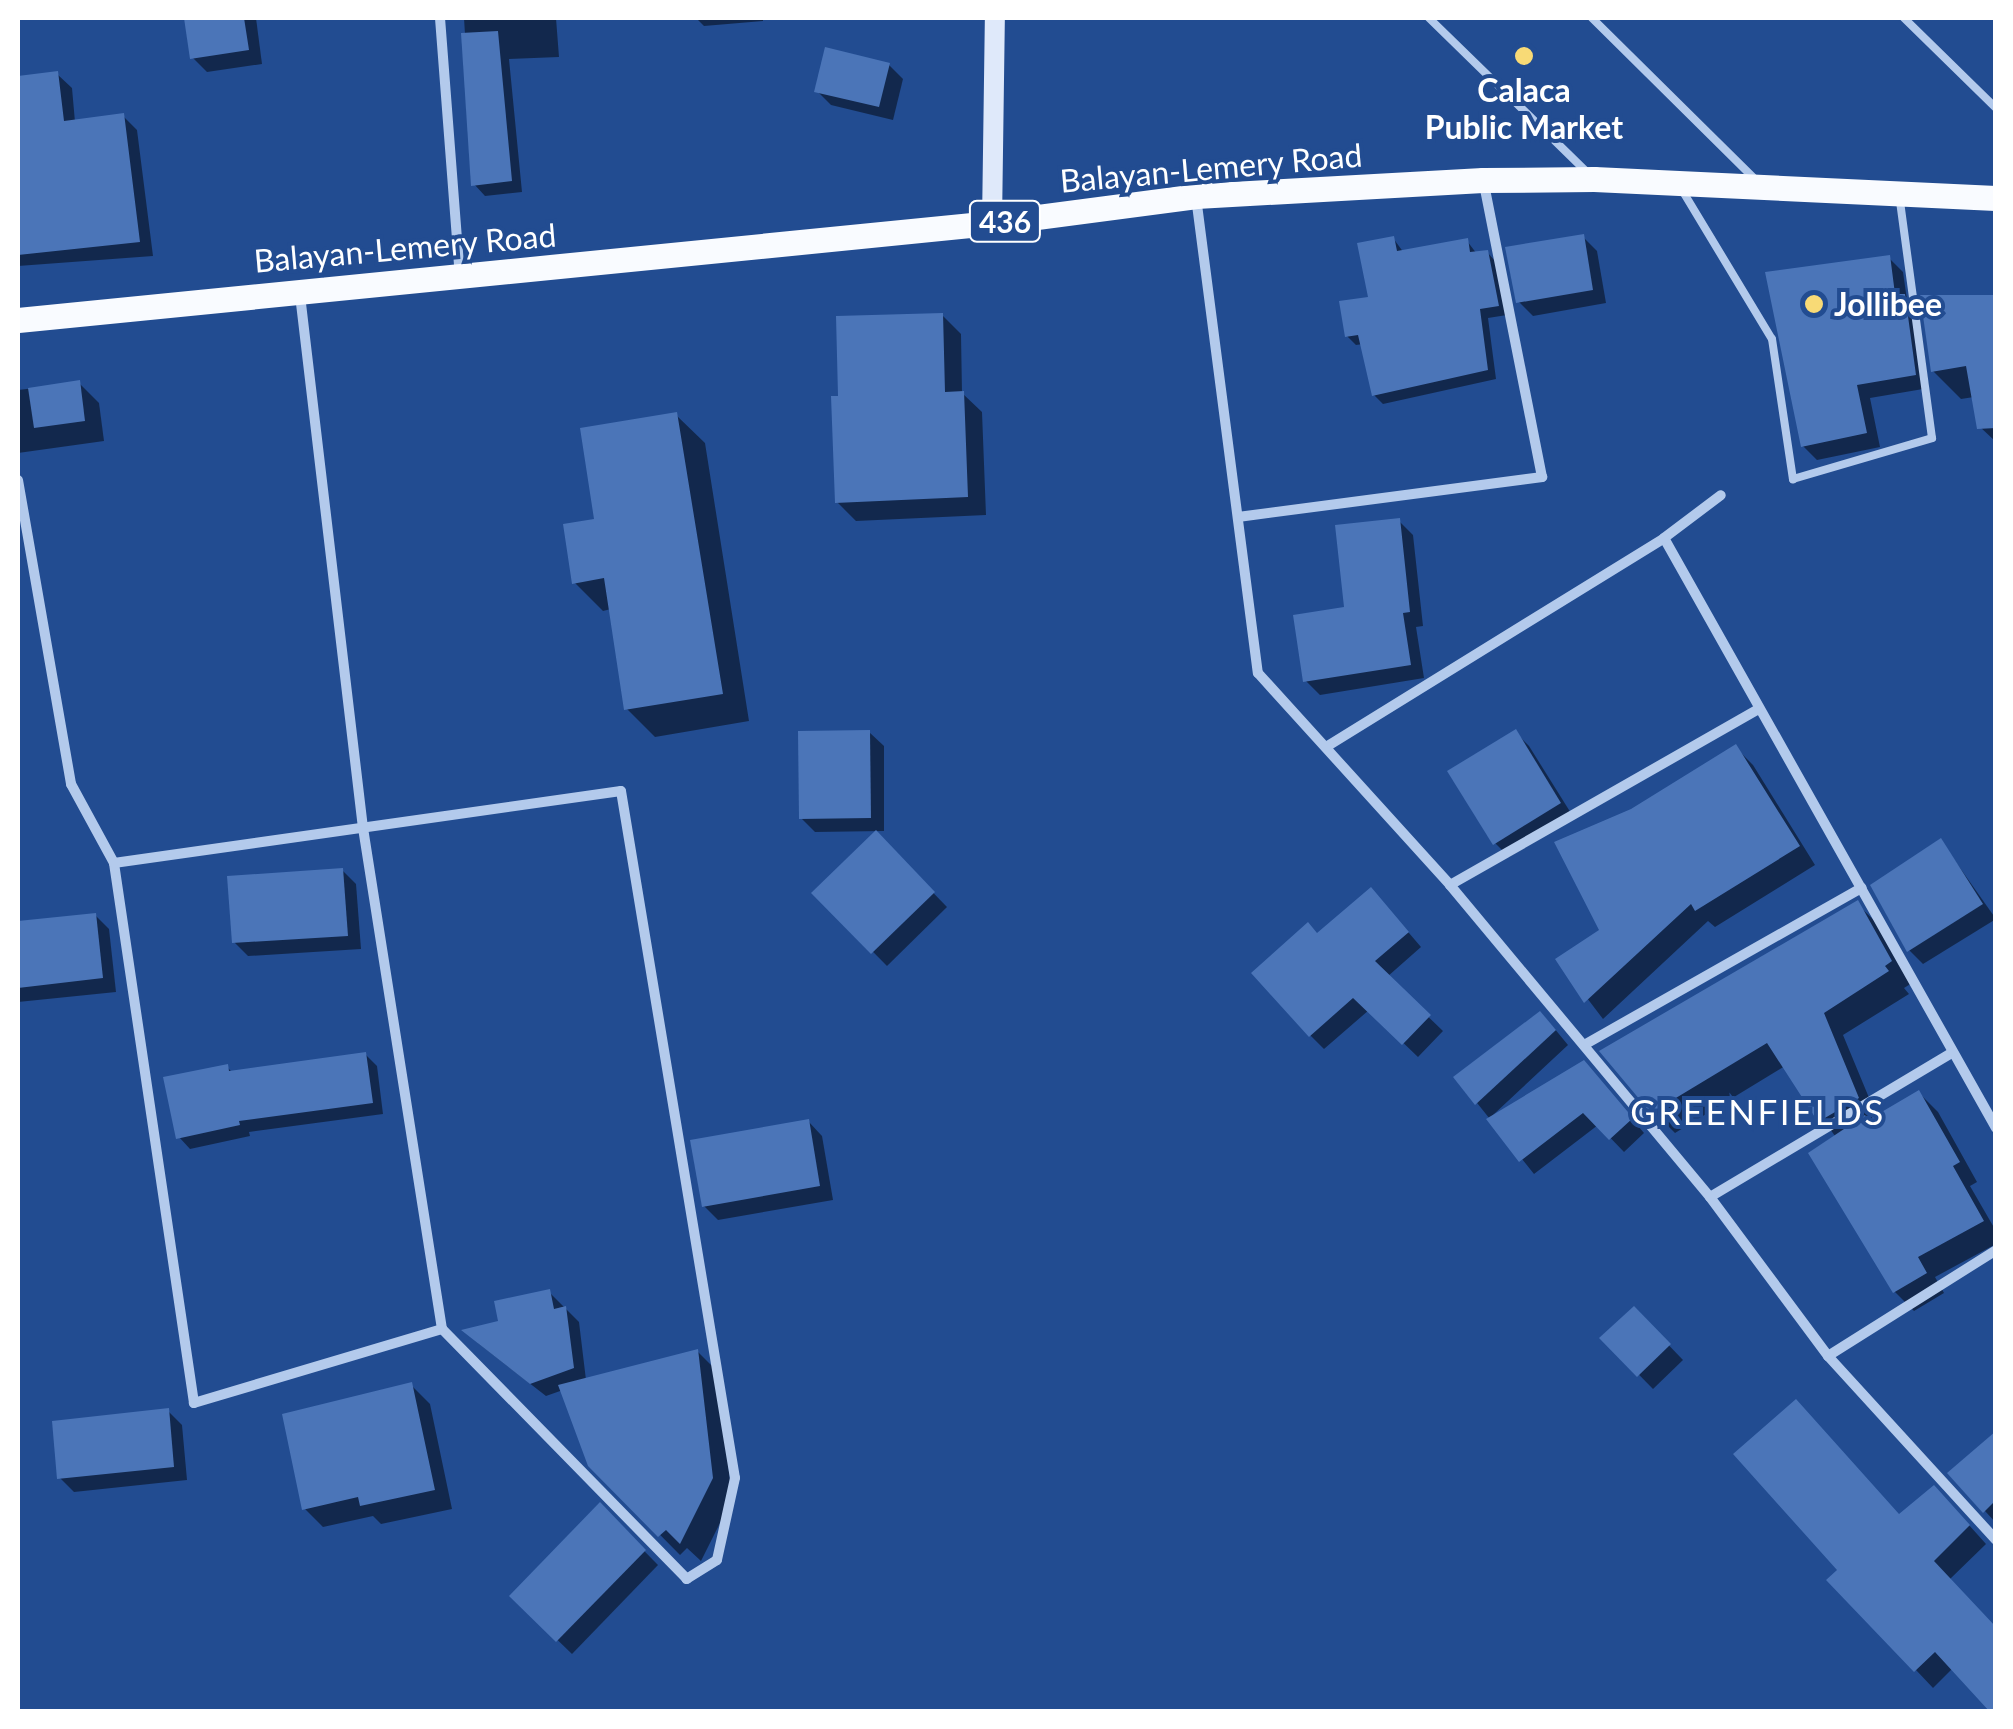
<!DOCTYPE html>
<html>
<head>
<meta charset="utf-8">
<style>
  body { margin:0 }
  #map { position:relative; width:2013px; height:1729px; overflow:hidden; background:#224c91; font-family:Lato,sans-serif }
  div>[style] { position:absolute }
  .shadow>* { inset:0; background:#0007 }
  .building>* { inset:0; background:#4b75b8 }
  .lane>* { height:8px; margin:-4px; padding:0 4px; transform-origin:4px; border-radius:4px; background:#b3caec }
  .street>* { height:10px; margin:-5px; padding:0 5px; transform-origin:5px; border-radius:5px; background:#b3caec }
  .secondary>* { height:20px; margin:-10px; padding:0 10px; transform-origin:10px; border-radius:10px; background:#dfe9fa }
  .primary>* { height:25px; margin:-12.5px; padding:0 12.5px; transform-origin:12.5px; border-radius:12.5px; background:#f9fbff }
  .dots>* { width:28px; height:28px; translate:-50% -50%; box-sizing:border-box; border:5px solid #224c91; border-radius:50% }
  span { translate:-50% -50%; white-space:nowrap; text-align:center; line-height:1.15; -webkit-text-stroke:8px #224c91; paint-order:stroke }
  .shield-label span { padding:2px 8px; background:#224c91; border:2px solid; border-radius:8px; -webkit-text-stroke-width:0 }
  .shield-label { font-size:30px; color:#fff; font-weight:700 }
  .poi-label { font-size:32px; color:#fff; font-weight:700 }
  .left { translate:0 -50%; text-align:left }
  .street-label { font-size:32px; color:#fff }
  .neighbourhood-label { font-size:35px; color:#fff; letter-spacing:2.5px }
  .frame { position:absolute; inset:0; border:20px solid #fff; pointer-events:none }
</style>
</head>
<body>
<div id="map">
  <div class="shadow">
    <i style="clip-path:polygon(186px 18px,256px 18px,262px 64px,207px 72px,193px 58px)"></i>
    <i style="clip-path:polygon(464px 18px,556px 18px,559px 57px,509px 59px,522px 192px,485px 196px,474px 184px)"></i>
    <i style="clip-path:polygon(696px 18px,763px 18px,763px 21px,704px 26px)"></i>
    <i style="clip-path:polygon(889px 65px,903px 79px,893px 120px,831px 105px,817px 91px)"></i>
    <i style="clip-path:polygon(57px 74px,72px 88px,75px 122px,123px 116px,137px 130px,153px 256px,18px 266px,18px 79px)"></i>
    <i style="clip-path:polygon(1583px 237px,1597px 251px,1606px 303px,1533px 316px,1519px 302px)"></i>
    <i style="clip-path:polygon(1393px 238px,1404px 253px,1467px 241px,1477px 254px,1487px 252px,1496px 262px,1507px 315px,1488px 318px,1496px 379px,1383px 404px,1374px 395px,1363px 344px,1356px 345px,1347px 336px,1371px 299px)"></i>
    <i style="clip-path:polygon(1889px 258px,1903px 272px,1907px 300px,1918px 311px,1929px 388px,1870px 398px,1880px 447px,1817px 460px,1803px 446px)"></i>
    <i style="clip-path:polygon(1996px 297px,1996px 442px,1979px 426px,1974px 397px,1961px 399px,1933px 371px)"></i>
    <i style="clip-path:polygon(942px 315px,961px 334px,962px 393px,982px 412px,986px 515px,856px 521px,837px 502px,841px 398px)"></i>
    <i style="clip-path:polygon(79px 383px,99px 403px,104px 441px,18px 453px,18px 390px)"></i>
    <i style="clip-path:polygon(676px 415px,705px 443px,749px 721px,655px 737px,627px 709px,611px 609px,603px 611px,575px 583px,597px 521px)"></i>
    <i style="clip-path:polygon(1399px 521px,1413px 535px,1423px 626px,1416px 627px,1424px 678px,1320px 695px,1306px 681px)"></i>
    <i style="clip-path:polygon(869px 732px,884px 746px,884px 831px,815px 832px,801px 818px)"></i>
    <i style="clip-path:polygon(1515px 732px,1529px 746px,1574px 818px,1509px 857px,1495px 843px)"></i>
    <i style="clip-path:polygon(1735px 747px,1753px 765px,1815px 865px,1715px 927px,1708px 921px,1603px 1019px,1558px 960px,1602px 930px,1632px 812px)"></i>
    <i style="clip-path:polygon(876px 834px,947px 907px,887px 966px,815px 893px)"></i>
    <i style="clip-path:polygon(1941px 841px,1996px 919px,1923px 964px,1909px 950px)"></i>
    <i style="clip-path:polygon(342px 870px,356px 884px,361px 949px,248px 956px,234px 942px)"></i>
    <i style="clip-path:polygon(1857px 904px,1879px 925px,1912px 983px,1904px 988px,1909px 994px,1843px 1035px,1877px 1117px,1919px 1093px,1938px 1112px,1977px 1182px,1970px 1186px,1996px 1231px,1996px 1244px,1935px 1277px,1944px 1293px,1914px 1311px,1895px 1292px,1835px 1136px,1785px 1066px,1675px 1133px,1653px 1111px)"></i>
    <i style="clip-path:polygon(1385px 905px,1421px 947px,1387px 977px,1443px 1031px,1418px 1057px,1369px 1010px,1324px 1049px,1310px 1035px,1318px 936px)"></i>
    <i style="clip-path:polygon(95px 915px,109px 929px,116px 992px,18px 1002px,18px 924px)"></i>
    <i style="clip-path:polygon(1554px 1028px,1568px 1045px,1493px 1115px,1597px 1077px,1644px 1133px,1624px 1152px,1598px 1125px,1534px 1174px,1457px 1078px)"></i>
    <i style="clip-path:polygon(366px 1055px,377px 1066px,383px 1114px,249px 1132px,250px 1136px,190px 1149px,179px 1137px,227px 1067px,233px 1073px)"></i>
    <i style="clip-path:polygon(808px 1121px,822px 1136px,833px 1200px,718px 1220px,704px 1206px)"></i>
    <i style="clip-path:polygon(549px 1292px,579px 1322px,586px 1380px,698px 1352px,718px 1372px,732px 1499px,701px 1561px,687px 1548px,680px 1555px,590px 1464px,563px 1390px,546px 1396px,478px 1343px)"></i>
    <i style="clip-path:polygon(1634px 1309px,1683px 1360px,1653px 1389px,1603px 1338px)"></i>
    <i style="clip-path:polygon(411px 1385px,430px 1404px,452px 1509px,381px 1524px,373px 1516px,323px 1527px,304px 1508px)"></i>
    <i style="clip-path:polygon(168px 1411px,182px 1425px,187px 1480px,74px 1492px,60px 1478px)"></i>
    <i style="clip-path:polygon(1996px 1435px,1996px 1523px,1951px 1474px)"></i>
    <i style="clip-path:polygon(1951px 1505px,1986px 1544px,1949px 1580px,1953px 1668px,1933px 1688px,1916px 1670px,1900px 1517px)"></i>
    <i style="clip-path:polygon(600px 1506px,658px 1565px,572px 1654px,512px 1596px)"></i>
  </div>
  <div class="building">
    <i style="clip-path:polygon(184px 18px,244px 18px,249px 50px,190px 59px)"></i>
    <i style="clip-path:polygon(498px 31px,512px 181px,471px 186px,461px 33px)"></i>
    <i style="clip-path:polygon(825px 47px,890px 63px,879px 107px,814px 92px)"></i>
    <i style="clip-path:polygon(58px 71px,64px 121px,124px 113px,140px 242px,18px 255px,18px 76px)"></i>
    <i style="clip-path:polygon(1584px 234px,1593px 290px,1516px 303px,1505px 247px)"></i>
    <i style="clip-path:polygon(1394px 236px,1397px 251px,1468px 238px,1470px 252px,1488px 250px,1499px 306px,1480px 309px,1488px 370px,1372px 396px,1358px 335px,1345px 337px,1339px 301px,1368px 297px,1357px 243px)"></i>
    <i style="clip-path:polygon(1890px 255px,1895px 294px,1905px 294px,1916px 375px,1857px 385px,1867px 433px,1801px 447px,1765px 272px)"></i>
    <i style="clip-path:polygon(1920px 295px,1996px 295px,1996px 428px,1977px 429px,1966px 366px,1931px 372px)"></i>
    <i style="clip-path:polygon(943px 313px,945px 392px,964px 391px,968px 497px,835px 503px,831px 396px,838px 396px,836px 316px)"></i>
    <i style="clip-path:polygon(80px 380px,85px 421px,34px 428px,28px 388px)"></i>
    <i style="clip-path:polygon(677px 412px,723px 694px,624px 710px,604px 578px,572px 584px,563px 524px,594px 519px,580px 428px)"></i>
    <i style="clip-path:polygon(1400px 518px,1410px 612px,1403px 613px,1411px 665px,1303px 682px,1293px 615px,1344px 607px,1335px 525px)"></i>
    <i style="clip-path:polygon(1516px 729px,1561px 803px,1493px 845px,1447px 771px)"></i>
    <i style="clip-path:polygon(870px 730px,871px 818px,799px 819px,798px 731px)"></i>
    <i style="clip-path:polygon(1736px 744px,1800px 846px,1695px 911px,1691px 904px,1584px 1003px,1555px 959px,1599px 930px,1554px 842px,1631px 809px)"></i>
    <i style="clip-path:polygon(876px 830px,935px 892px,871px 954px,811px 893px)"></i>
    <i style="clip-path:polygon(1941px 838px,1983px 904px,1907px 952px,1870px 885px)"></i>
    <i style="clip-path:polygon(343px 868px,348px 936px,232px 943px,227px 876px)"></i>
    <i style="clip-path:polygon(1371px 887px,1409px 932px,1375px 961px,1431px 1015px,1402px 1045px,1353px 998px,1309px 1037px,1251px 973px,1308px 922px,1317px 933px)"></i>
    <i style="clip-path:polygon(1858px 900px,1892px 961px,1885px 966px,1889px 971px,1824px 1013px,1859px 1098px,1818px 1122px,1767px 1043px,1651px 1113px,1599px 1051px)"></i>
    <i style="clip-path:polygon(96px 913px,103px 978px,18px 988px,18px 921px)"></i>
    <i style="clip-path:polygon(1540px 1011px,1556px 1030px,1475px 1105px,1453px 1077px)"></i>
    <i style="clip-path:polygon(366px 1052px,373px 1103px,239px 1121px,240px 1125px,176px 1139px,163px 1077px,228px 1064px,229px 1071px)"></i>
    <i style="clip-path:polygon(1584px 1060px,1633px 1118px,1609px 1140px,1583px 1113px,1519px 1162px,1486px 1119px)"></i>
    <i style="clip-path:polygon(1919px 1090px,1960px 1162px,1953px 1166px,1984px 1221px,1918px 1257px,1927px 1273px,1893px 1293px,1808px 1153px,1865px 1115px,1868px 1120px)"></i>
    <i style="clip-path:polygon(809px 1119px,820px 1186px,702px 1207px,690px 1140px)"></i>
    <i style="clip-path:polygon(550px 1289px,554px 1309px,566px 1306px,574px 1368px,530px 1384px,461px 1330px,498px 1321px,494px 1301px)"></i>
    <i style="clip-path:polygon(1634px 1306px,1671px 1344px,1637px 1377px,1599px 1338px)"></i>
    <i style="clip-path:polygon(698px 1349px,713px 1478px,680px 1544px,666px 1530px,658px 1537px,588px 1466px,558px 1385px)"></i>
    <i style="clip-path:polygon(412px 1382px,435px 1490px,360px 1506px,358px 1497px,302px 1510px,282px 1414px)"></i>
    <i style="clip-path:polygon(1796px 1399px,1899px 1514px,1934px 1485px,1970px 1525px,1934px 1561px,1996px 1627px,1996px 1712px,1990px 1712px,1935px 1652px,1914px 1672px,1826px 1580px,1837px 1570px,1733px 1454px)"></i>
    <i style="clip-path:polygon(169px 1408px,174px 1467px,57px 1479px,52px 1421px)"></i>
    <i style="clip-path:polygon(1996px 1431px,1996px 1500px,1983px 1513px,1947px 1473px)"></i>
    <i style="clip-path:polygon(600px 1502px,646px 1550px,556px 1642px,509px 1596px)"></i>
  </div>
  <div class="lane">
    <i style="left:1429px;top:18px;width:222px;rotate:44.3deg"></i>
    <i style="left:1592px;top:18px;width:232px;rotate:44.7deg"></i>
    <i style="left:1904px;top:18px;width:129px;rotate:44.4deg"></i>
    <i style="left:1682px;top:190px;width:174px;rotate:58.9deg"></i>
    <i style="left:1772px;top:339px;width:142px;rotate:81.5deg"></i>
    <i style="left:1793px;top:479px;width:145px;rotate:-16.4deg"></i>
    <i style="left:1932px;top:438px;width:240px;rotate:-97.7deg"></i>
  </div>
  <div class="street">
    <i style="left:440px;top:18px;width:259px;rotate:85.6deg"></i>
    <i style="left:1196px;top:197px;width:480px;rotate:82.6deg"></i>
    <i style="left:1258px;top:673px;width:286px;rotate:47.8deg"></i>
    <i style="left:1450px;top:885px;width:406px;rotate:50.2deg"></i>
    <i style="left:1710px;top:1197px;width:198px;rotate:53.4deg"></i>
    <i style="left:1828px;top:1356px;width:249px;rotate:47.6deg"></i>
    <i style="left:300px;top:295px;width:537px;rotate:83.26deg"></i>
    <i style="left:363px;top:828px;width:507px;rotate:81.04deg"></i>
    <i style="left:18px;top:480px;width:309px;rotate:80.1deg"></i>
    <i style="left:71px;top:784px;width:90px;rotate:61.4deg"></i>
    <i style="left:1238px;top:517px;width:307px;rotate:-7.5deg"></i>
    <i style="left:1542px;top:477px;width:303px;rotate:-101.2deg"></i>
    <i style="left:1664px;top:538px;width:677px;rotate:60.63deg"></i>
    <i style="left:1326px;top:747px;width:397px;rotate:-31.7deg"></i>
    <i style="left:1664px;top:538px;width:71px;rotate:-37deg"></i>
    <i style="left:621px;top:791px;width:696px;rotate:80.58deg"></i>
    <i style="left:735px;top:1478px;width:84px;rotate:102.4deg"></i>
    <i style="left:717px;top:1560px;width:36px;rotate:148deg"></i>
    <i style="left:687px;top:1579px;width:350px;rotate:-134.4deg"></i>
    <i style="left:442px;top:1329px;width:259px;rotate:163.4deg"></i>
    <i style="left:194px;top:1403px;width:546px;rotate:-98.43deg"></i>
    <i style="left:114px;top:863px;width:512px;rotate:-8.08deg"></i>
    <i style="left:1450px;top:885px;width:353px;rotate:-29.7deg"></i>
    <i style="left:1584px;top:1045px;width:319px;rotate:-29.5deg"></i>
    <i style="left:1710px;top:1197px;width:279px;rotate:-30.8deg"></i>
    <i style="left:1828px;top:1356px;width:199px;rotate:-32.2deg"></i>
  </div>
  <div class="secondary">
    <i style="left:992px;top:223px;width:205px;rotate:-89.2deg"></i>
  </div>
  <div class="primary">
    <i style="left:18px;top:320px;width:979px;rotate:-5.69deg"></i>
    <i style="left:992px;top:223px;width:206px;rotate:-7.5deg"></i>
    <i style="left:1196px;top:196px;width:287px;rotate:-3.2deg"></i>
    <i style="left:1483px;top:180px;width:111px;rotate:-0.5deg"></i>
    <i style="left:1594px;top:179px;width:402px;rotate:2.7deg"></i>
  </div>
  <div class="dots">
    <i style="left:1524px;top:56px;background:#f8da76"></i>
    <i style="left:1814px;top:304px;background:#f8da76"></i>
  </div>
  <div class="shield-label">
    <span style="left:1005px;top:221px">436</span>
  </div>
  <div class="poi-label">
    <span style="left:1524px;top:109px">Calaca<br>Public Market</span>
    <span class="left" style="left:1834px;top:304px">Jollibee</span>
  </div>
  <div class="street-label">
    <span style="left:1211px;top:168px;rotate:-5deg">Balayan-Lemery Road</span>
    <span style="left:405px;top:248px;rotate:-5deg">Balayan-Lemery Road</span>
  </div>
  <div class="neighbourhood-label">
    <span style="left:1758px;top:1111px">GREENFIELDS</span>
  </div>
  <div class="frame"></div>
</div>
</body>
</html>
